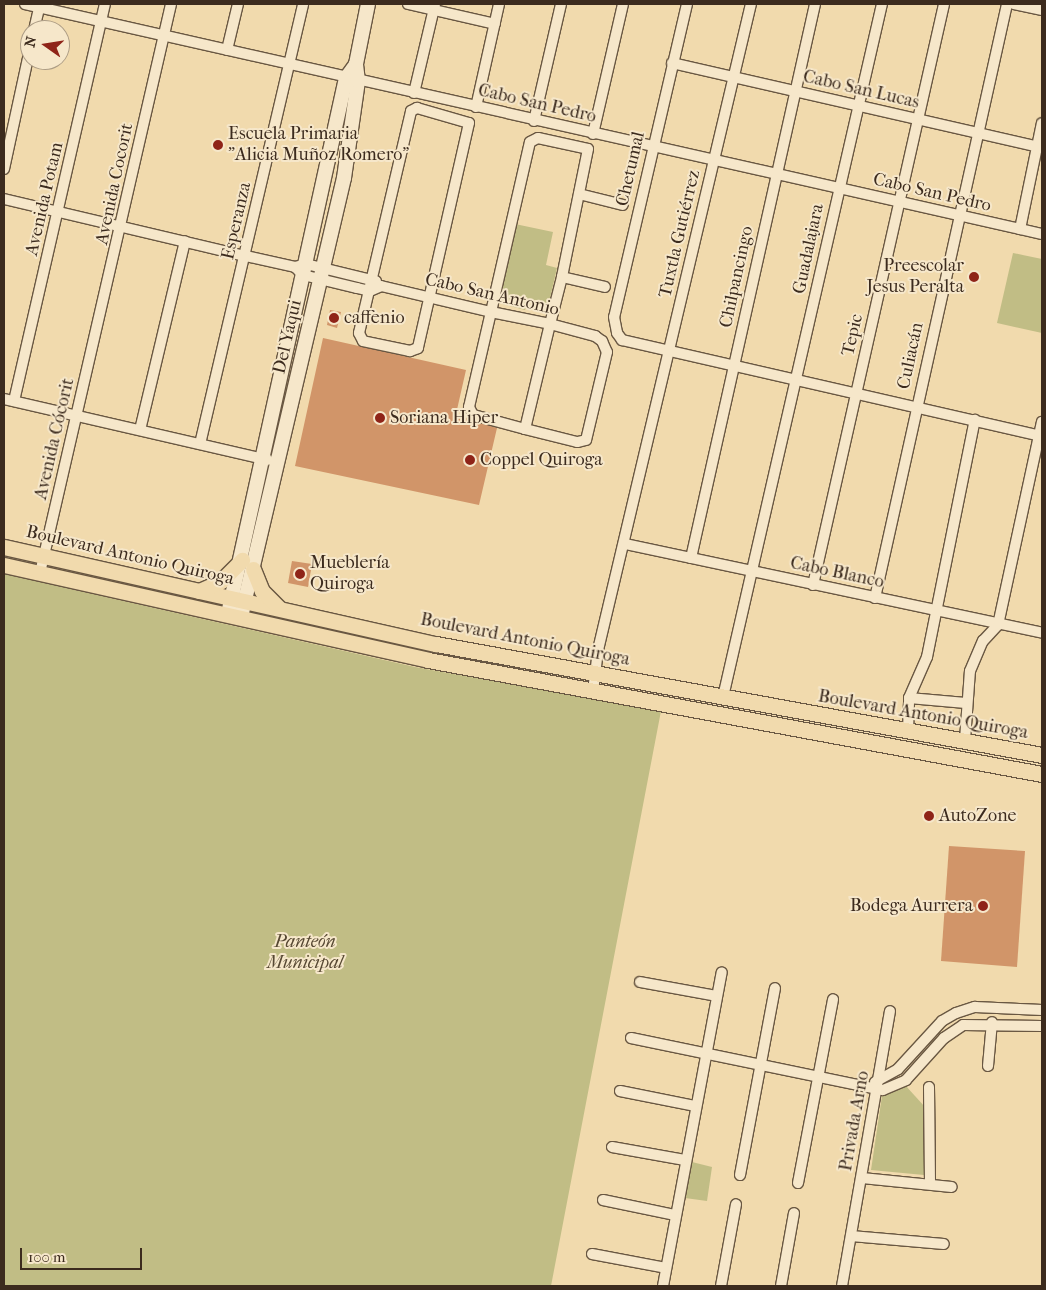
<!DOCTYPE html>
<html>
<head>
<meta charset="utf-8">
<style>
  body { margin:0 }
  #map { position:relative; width:1046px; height:1290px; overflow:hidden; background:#f1daad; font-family:"IM FELL French Canon",serif }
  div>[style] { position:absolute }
  .green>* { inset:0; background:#c1bd85 }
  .building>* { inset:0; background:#d19569 }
  .roads { filter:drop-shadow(1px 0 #695742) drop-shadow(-1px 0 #695742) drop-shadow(0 1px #695742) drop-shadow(0 -1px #695742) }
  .street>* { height:10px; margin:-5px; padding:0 5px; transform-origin:5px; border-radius:5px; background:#f6e7ca }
  .secondary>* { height:14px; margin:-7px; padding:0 7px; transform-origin:7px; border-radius:7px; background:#f6e7ca }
  .primary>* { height:15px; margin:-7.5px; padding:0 7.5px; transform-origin:7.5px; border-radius:7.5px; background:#f1daad }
  .dots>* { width:14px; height:14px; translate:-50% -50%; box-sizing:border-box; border:2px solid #f6e7ca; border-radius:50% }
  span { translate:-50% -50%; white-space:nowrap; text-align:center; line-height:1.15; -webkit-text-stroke:4px #f6e7ca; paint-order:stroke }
  .street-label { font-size:18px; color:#3c2b1e }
  .poi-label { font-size:18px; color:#3c2b1e }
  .left { translate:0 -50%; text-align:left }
  .right { translate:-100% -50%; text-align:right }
  .park-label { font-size:18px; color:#574833; font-style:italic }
  .frame { position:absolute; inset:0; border:5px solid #3c2b1e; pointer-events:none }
  .north { position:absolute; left:20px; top:20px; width:50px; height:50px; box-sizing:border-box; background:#f6e7ca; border:1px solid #ac9c85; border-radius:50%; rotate:283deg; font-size:14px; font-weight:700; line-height:20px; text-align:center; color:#3c2b1e }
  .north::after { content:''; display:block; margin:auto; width:18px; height:22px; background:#8f2418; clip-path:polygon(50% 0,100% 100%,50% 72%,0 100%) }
  .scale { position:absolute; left:20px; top:1248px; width:122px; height:22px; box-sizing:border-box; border:2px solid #3c2b1e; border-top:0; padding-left:6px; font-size:15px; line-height:18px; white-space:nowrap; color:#3c2b1e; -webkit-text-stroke:4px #f6e7ca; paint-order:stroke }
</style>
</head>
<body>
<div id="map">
  <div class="green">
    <i style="clip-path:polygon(515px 224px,553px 232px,546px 265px,557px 268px,548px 307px,528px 302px,525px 310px,498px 303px)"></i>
    <i style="clip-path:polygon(1013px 253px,1042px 259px,1042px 333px,997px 323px)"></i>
    <i style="clip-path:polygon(4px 574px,415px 667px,661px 711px,551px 1286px,4px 1286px)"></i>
    <i style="clip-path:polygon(905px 1085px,925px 1107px,924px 1175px,871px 1170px,882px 1096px)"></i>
    <i style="clip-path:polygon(692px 1162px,712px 1167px,707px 1201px,685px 1198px)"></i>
  </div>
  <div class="building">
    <i style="clip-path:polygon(330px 310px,341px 312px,337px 328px,327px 325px)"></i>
    <i style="clip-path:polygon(323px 338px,466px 370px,456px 414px,497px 428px,479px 505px,295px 466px)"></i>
    <i style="clip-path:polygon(292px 561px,312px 564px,308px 587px,288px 583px)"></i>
    <i style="clip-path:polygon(949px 846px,1025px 851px,1017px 967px,941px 961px)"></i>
  </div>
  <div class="roads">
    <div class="street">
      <i style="left:25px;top:4px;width:1043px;rotate:12.74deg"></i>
      <i style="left:408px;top:4px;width:89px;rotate:12.9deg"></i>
      <i style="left:687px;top:4px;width:321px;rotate:103.1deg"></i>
      <i style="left:614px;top:317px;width:16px;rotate:79deg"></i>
      <i style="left:617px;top:333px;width:9px;rotate:54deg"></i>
      <i style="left:622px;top:340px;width:431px;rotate:12.9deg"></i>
      <i style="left:1014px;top:4px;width:29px;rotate:12deg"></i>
      <i style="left:34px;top:30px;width:27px;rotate:-77deg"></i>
      <i style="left:227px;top:50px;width:47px;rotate:-76.6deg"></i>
      <i style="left:672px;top:63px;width:380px;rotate:12.9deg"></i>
      <i style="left:414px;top:93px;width:91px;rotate:-76.7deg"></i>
      <i style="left:476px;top:107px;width:106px;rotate:-77.4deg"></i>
      <i style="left:417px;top:108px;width:54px;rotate:16.1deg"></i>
      <i style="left:469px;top:123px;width:231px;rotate:102.8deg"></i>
      <i style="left:418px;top:348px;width:9px;rotate:159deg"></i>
      <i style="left:410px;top:351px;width:48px;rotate:-168deg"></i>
      <i style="left:363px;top:341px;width:9px;rotate:-117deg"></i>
      <i style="left:359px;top:333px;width:228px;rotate:-76.8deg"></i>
      <i style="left:411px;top:111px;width:7px;rotate:-27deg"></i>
      <i style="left:534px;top:121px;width:120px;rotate:-77deg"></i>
      <i style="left:593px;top:134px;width:133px;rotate:-77deg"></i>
      <i style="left:4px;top:169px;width:123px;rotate:-77.8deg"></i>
      <i style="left:579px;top:194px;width:45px;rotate:14deg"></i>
      <i style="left:4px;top:199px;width:249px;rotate:13.3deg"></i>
      <i style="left:246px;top:256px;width:50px;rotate:12.7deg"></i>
      <i style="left:295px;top:267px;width:11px;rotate:-15deg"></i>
      <i style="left:306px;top:264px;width:72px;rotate:13.7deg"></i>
      <i style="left:1020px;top:229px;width:108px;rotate:-78.3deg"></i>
      <i style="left:295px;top:267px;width:11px;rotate:45deg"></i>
      <i style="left:303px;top:275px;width:56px;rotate:13.5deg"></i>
      <i style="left:357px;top:288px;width:13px;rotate:13deg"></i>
      <i style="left:370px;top:291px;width:12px;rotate:-24deg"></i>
      <i style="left:381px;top:286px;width:113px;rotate:13.3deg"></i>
      <i style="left:491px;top:312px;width:60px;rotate:11.5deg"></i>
      <i style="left:550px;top:324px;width:47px;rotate:14.9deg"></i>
      <i style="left:595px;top:336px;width:9px;rotate:36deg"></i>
      <i style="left:602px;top:341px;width:12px;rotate:66deg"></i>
      <i style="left:607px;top:352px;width:90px;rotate:103.4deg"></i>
      <i style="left:586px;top:440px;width:9px;rotate:167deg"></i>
      <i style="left:577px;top:442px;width:54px;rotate:-166deg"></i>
      <i style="left:525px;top:429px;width:54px;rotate:-164.9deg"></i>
      <i style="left:473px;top:415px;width:9px;rotate:-117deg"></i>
      <i style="left:469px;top:407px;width:98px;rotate:-77deg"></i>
      <i style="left:491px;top:312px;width:174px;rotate:-77.1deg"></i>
      <i style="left:530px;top:142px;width:9px;rotate:-27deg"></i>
      <i style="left:538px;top:138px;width:51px;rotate:12.4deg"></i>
      <i style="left:588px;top:149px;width:131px;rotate:101.5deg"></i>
      <i style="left:562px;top:277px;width:49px;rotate:104.3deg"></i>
      <i style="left:550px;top:324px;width:108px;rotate:103.4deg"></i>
      <i style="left:562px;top:277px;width:44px;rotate:13.1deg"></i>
      <i style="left:4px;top:399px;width:271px;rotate:13deg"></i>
      <i style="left:14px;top:401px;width:407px;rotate:-77.1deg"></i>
      <i style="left:140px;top:430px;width:194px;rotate:-76.6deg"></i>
      <i style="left:200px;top:444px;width:452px;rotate:-76.8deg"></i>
      <i style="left:625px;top:544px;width:426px;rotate:12deg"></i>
      <i style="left:691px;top:558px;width:568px;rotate:-77.38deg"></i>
      <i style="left:40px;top:573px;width:584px;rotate:-77.03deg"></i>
      <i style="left:813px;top:585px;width:596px;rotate:-77.29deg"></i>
      <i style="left:875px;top:598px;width:608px;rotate:-77.47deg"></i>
      <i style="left:593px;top:691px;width:41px;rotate:-83deg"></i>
      <i style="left:598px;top:650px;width:664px;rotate:-76.68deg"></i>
      <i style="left:723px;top:697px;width:711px;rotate:-77.08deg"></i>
      <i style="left:909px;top:698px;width:57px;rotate:5deg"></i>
      <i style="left:908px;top:731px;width:33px;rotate:-88deg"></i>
      <i style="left:909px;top:698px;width:45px;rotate:-66.3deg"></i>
      <i style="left:927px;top:657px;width:242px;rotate:-78.6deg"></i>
      <i style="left:965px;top:740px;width:69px;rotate:-85.9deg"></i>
      <i style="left:970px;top:671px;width:33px;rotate:-67deg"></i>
      <i style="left:983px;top:641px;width:22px;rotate:-47deg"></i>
      <i style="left:998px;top:625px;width:208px;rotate:-77.8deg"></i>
      <i style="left:640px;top:982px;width:78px;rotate:10.3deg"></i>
      <i style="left:631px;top:1038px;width:257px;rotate:11.7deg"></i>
      <i style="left:883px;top:1090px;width:25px;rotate:-23deg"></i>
      <i style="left:906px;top:1080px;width:57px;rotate:-47.9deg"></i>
      <i style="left:944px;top:1038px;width:23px;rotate:-34deg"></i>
      <i style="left:963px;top:1025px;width:79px;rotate:0.7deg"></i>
      <i style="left:988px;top:1066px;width:44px;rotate:-84.8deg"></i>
      <i style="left:875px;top:1082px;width:26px;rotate:-29deg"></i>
      <i style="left:898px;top:1069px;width:65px;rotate:-47.5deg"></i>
      <i style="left:942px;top:1021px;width:16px;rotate:-30deg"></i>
      <i style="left:956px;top:1013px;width:20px;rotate:-18deg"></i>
      <i style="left:975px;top:1007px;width:67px;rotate:2.6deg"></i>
      <i style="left:929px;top:1087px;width:97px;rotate:89.4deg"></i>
      <i style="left:620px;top:1091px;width:76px;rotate:11.3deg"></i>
      <i style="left:612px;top:1147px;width:74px;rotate:10.1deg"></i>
      <i style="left:740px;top:1175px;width:190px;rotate:-79.4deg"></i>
      <i style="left:862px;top:1178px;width:90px;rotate:5.7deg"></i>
      <i style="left:798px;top:1183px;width:187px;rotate:-79.2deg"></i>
      <i style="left:603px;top:1200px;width:74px;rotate:11.8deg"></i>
      <i style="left:851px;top:1236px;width:93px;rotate:4.9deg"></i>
      <i style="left:592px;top:1254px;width:75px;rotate:10.7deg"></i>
      <i style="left:663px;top:1286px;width:319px;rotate:-79.4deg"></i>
      <i style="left:721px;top:1286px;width:83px;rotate:-79.6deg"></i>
      <i style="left:781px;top:1286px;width:74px;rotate:-79.9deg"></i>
      <i style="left:842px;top:1286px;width:279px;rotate:-80.1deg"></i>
    </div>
    <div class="secondary">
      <i style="left:228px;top:614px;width:549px;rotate:-77.58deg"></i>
      <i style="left:346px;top:78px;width:17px;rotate:-54deg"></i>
      <i style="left:241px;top:617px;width:451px;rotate:-76.8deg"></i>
      <i style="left:344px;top:178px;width:98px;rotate:-81.8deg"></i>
      <i style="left:358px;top:81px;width:17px;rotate:-97deg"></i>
      <i style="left:356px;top:64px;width:61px;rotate:-78.7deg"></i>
    </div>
    <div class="primary">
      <i style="left:4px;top:547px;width:443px;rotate:12.7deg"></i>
      <i style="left:436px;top:644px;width:616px;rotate:10.38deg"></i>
      <i style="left:4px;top:565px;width:435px;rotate:12.6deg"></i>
      <i style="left:428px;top:660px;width:624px;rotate:10.52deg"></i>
      <i style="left:253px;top:569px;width:24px;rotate:68deg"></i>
      <i style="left:262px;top:591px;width:24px;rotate:45deg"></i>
      <i style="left:199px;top:591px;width:24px;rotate:-24deg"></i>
      <i style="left:221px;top:581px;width:30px;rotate:-45deg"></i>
    </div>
  </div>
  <div class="dots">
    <i style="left:218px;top:145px;background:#8f2418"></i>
    <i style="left:974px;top:277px;background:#8f2418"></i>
    <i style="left:334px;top:318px;background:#8f2418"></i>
    <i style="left:380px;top:418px;background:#8f2418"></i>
    <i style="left:470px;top:460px;background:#8f2418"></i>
    <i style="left:300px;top:574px;background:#8f2418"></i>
    <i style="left:929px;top:816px;background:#8f2418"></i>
    <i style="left:983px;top:906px;background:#8f2418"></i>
  </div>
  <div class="street-label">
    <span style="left:861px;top:90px;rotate:13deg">Cabo San Lucas</span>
    <span style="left:537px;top:104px;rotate:13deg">Cabo San Pedro</span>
    <span style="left:631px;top:169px;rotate:-77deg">Chetumal</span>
    <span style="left:115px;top:184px;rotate:-78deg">Avenida Cocorit</span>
    <span style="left:932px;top:193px;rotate:13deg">Cabo San Pedro</span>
    <span style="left:45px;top:199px;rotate:-77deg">Avenida Potam</span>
    <span style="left:237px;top:221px;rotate:-77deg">Esperanza</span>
    <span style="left:680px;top:234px;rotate:-77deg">Tuxtla Gutiérrez</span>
    <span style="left:809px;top:249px;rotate:-78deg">Guadalajara</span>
    <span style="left:737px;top:277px;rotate:-78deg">Chilpancingo</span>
    <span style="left:492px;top:295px;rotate:13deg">Cabo San Antonio</span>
    <span style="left:853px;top:335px;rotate:-77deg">Tepic</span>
    <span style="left:288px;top:337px;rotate:-77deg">Del Yaqui</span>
    <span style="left:911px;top:356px;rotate:-78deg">Culiacán</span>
    <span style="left:55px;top:439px;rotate:-77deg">Avenida Cócorit</span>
    <span style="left:130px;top:556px;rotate:13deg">Boulevard Antonio Quiroga</span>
    <span style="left:837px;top:573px;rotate:12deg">Cabo Blanco</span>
    <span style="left:525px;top:640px;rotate:11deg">Boulevard Antonio Quiroga</span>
    <span style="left:923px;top:715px;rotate:10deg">Boulevard Antonio Quiroga</span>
    <span style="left:855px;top:1121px;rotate:-80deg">Privada Arno</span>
  </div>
  <div class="poi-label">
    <span class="left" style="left:228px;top:145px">Escuela Primaria<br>"Alicia Muñoz Romero"</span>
    <span class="right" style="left:964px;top:277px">Preescolar<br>Jesus Peralta</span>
    <span class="left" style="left:344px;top:318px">caffenio</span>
    <span class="left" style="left:390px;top:418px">Soriana Hiper</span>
    <span class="left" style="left:480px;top:460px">Coppel Quiroga</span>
    <span class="left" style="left:310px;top:574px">Mueblería<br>Quiroga</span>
    <span class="left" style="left:939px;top:816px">AutoZone</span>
    <span class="right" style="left:973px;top:906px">Bodega Aurrera</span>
  </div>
  <div class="park-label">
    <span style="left:305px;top:953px">Panteón<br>Municipal</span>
  </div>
  <div class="frame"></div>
  <div class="north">N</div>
  <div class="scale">100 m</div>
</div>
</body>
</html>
